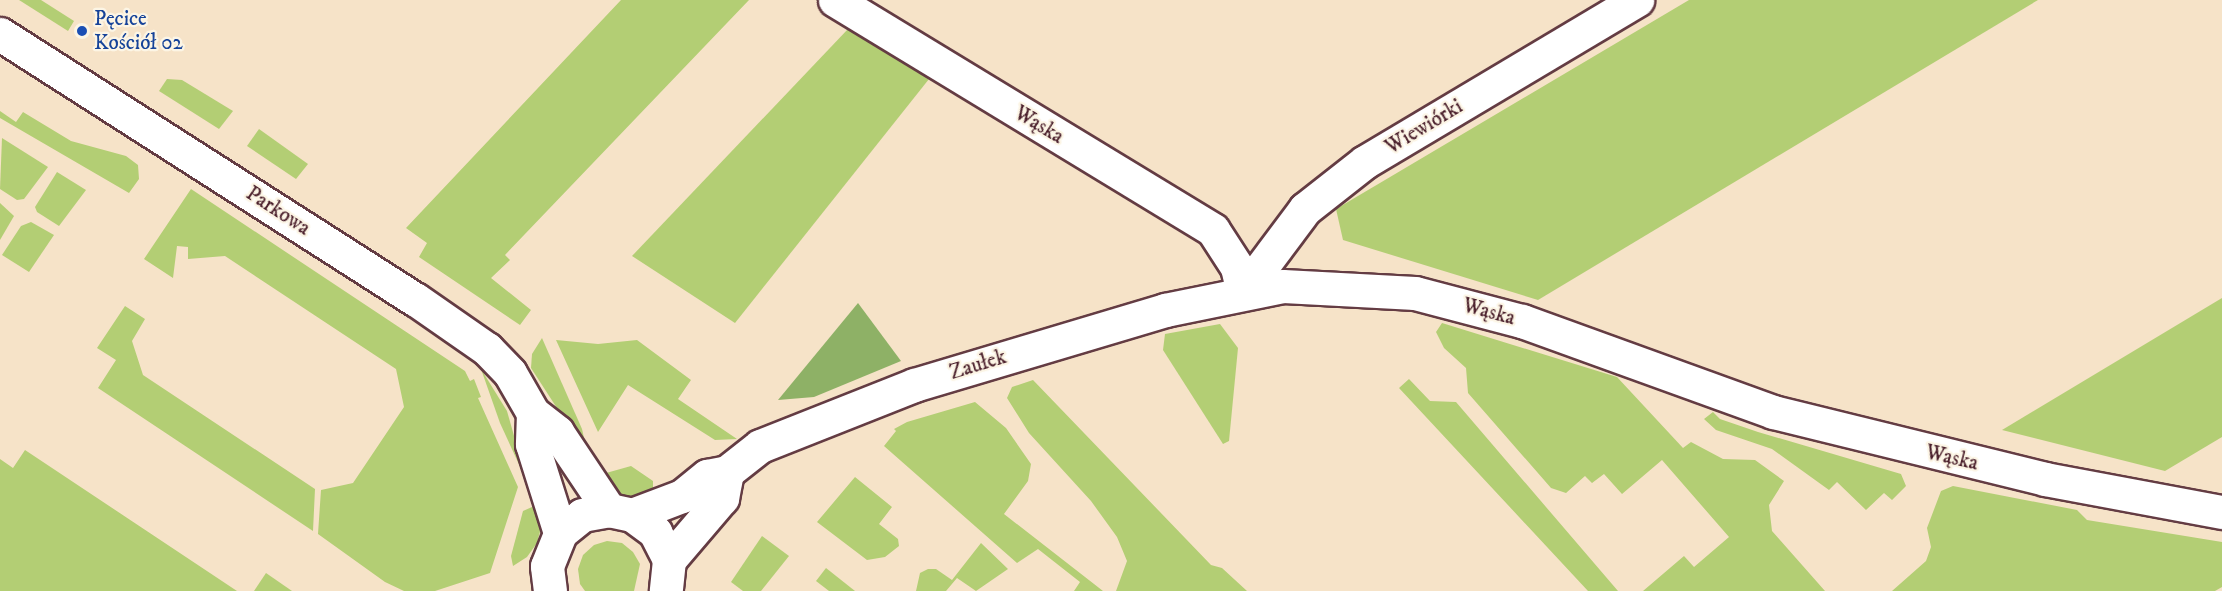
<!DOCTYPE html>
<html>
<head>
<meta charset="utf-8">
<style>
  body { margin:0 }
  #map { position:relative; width:2222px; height:591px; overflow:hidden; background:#f6e3c8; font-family:"IM FELL DW Pica",serif }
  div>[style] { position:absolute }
  .green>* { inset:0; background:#b3ce74 }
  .forest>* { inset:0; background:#8eb166 }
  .roads { filter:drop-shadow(2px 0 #643c43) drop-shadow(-2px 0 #643c43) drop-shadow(0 2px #643c43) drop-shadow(0 -2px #643c43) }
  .minor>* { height:33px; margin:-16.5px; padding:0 16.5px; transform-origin:16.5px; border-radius:16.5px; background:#fff }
  .tertiary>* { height:33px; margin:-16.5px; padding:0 16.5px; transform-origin:16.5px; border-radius:16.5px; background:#fff }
  .dots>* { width:16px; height:16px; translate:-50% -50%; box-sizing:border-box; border:3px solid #fcf5e5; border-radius:50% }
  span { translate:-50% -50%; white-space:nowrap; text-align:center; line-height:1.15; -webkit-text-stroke:4.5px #fcf5e5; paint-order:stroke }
  .transit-label { font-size:21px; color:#164399 }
  .left { translate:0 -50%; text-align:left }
  .street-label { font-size:21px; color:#4a1f2b }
</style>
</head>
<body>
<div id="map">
  <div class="green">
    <i style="clip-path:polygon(19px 0,41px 0,74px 21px,68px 31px)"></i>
    <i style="clip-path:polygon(621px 0,749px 0,505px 255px,510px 260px,491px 278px,531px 310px,520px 325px,419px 257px,427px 243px,406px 228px)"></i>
    <i style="clip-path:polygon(1689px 0,2038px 0,1538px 300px,1343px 240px,1336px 209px)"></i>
    <i style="clip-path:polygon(848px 29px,933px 74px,735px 323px,632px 256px)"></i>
    <i style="clip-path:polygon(167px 79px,182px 80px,233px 111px,219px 129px,159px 91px)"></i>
    <i style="clip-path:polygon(0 111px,16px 122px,23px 112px,71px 141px,126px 156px,138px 165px,139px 179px,129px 193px,0 118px)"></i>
    <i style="clip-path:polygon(259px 129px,308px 164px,296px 179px,247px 146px)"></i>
    <i style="clip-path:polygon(2px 138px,48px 167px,24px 199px,17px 200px,0 189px)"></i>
    <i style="clip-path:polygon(57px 172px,86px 190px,59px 226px,37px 212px,35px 207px)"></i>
    <i style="clip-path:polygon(191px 189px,465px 371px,470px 381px,474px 379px,481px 397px,478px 398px,518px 487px,490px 573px,435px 591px,404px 591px,385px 582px,318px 534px,321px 490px,353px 483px,404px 407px,396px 369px,225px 256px,188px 259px,188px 247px,177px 246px,173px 278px,144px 259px)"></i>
    <i style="clip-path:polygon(0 203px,14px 216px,0 240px)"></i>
    <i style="clip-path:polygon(31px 222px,54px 235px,29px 272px,2px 255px,21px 226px)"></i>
    <i style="clip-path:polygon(2222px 298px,2222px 437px,2165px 471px,2002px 430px)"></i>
    <i style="clip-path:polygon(125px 306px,145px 319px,132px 341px,143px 375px,315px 489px,313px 531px,98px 388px,116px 360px,97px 348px)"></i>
    <i style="clip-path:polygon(1442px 323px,1617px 377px,1683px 448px,1691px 442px,1723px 459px,1755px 460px,1784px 481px,1769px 505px,1772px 531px,1825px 591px,1643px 591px,1684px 556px,1694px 567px,1729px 537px,1662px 460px,1622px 494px,1604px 474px,1592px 483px,1585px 476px,1566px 493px,1551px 488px,1468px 393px,1466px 368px,1444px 348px,1436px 332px)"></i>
    <i style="clip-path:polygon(1220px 324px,1238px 348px,1229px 441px,1223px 444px,1163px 350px,1165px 334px)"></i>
    <i style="clip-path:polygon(542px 338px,582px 429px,588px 456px,531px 368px,532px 354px)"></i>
    <i style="clip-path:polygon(556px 340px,598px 344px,637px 340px,691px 380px,678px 399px,737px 439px,715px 440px,628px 385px,598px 432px)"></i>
    <i style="clip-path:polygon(481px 369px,507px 411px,527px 482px,500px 423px)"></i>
    <i style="clip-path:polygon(1409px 379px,1430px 401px,1456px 402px,1618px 591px,1588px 591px,1399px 388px)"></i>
    <i style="clip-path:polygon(1033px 380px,1211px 565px,1222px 568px,1247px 591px,1116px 591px,1127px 561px,1117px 537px,1091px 501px,1029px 433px,1007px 398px,1012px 387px)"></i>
    <i style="clip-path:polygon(975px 402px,1006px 428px,1031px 464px,1028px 481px,1004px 514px,1103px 591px,1074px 591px,1080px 582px,1038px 549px,1017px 563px,884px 446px,896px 431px,894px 429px,907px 422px)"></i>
    <i style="clip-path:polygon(1713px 412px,1720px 419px,1758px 432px,1901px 474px,1906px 486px,1892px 500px,1884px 493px,1866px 510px,1837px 482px,1829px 490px,1772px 449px,1716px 430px,1704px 419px)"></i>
    <i style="clip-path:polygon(25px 450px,237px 591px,0 591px,0 459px,13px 468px)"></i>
    <i style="clip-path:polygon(631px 466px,653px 481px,653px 488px,662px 494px,632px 499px,612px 490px,599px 475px)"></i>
    <i style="clip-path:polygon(855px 477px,892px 507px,879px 524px,898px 539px,899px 546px,885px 557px,867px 560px,817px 522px)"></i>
    <i style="clip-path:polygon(1953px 486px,2077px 510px,2087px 520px,2222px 542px,2222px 587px,2215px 591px,1892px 591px,1926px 561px,1931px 547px,1927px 528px,1941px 491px)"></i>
    <i style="clip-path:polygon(541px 503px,543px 520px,537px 543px,527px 557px,513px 566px,511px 556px,523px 511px)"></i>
    <i style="clip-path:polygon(762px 536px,789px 556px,761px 591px,743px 591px,731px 582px)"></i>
    <i style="clip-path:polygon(607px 541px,622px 543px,633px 552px,640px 564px,634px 591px,585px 591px,580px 584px,578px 569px,583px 555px,594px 545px)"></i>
    <i style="clip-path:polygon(981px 543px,1008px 569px,976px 591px,957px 578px,946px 591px,916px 591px,920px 573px,928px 569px,936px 569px,952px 580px)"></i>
    <i style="clip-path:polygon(826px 568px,855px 591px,829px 591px,816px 581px)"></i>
    <i style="clip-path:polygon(266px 573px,292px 591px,254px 591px)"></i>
  </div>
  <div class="forest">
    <i style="clip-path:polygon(858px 303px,901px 361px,814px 397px,778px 400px)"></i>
  </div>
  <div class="roads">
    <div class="minor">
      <i style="left:835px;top:0;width:442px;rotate:31.3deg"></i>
      <i style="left:1213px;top:230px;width:44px;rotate:57deg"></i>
      <i style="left:1237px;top:267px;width:26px;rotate:77deg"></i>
      <i style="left:1243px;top:292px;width:104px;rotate:-53.2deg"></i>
      <i style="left:1305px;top:209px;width:76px;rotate:-38.1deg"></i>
      <i style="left:1365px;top:162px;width:317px;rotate:-30.8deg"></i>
      <i style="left:632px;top:515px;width:53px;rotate:-20.8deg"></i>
      <i style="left:682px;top:496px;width:32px;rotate:-39deg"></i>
      <i style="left:707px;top:476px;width:20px;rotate:-11deg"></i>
      <i style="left:727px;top:472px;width:42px;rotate:-38.2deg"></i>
      <i style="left:760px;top:446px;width:166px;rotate:-21.6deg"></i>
      <i style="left:914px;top:385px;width:262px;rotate:-16.6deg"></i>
      <i style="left:1165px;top:310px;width:120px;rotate:-11.5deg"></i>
      <i style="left:1283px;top:286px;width:132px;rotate:3deg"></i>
      <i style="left:1415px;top:293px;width:111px;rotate:14.7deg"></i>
      <i style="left:1522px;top:321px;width:267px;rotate:19.9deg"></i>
      <i style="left:1773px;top:412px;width:280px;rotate:13.8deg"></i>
      <i style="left:2045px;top:479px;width:180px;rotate:10.6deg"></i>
      <i style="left:669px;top:560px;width:82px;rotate:-49.5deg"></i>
      <i style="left:722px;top:498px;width:26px;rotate:-79deg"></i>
    </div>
    <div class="tertiary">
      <i style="left:0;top:34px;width:492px;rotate:32.6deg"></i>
      <i style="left:415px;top:299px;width:88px;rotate:34.8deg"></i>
      <i style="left:487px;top:349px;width:33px;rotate:46deg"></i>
      <i style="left:510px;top:373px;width:46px;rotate:60.1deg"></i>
      <i style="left:533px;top:413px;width:31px;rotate:38deg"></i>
      <i style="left:557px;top:432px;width:94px;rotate:56.3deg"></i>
      <i style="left:533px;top:413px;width:31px;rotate:92deg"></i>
      <i style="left:532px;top:444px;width:93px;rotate:72.5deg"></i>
      <i style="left:550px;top:591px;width:25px;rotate:-97deg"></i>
      <i style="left:547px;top:566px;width:35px;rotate:-68deg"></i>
      <i style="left:560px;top:533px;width:28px;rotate:-39deg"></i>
      <i style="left:582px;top:515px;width:27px;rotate:-10deg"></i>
      <i style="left:609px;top:510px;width:24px;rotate:12deg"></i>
      <i style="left:632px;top:515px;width:29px;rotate:36deg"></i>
      <i style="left:655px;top:532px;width:31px;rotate:63deg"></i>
      <i style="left:669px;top:560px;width:31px;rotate:96deg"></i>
    </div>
  </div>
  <div class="dots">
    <i style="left:82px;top:31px;background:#1a4fb4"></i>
  </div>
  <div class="transit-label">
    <span class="left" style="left:94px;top:31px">Pęcice<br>Kościół 02</span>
  </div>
  <div class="street-label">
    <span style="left:1039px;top:125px;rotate:31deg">Wąska</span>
    <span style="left:1424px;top:127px;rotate:-31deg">Wiewiórki</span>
    <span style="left:278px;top:211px;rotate:33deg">Parkowa</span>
    <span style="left:1489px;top:312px;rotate:15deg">Wąska</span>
    <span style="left:978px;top:365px;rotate:-17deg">Zaułek</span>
    <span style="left:1952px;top:458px;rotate:13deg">Wąska</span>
  </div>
</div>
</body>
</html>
